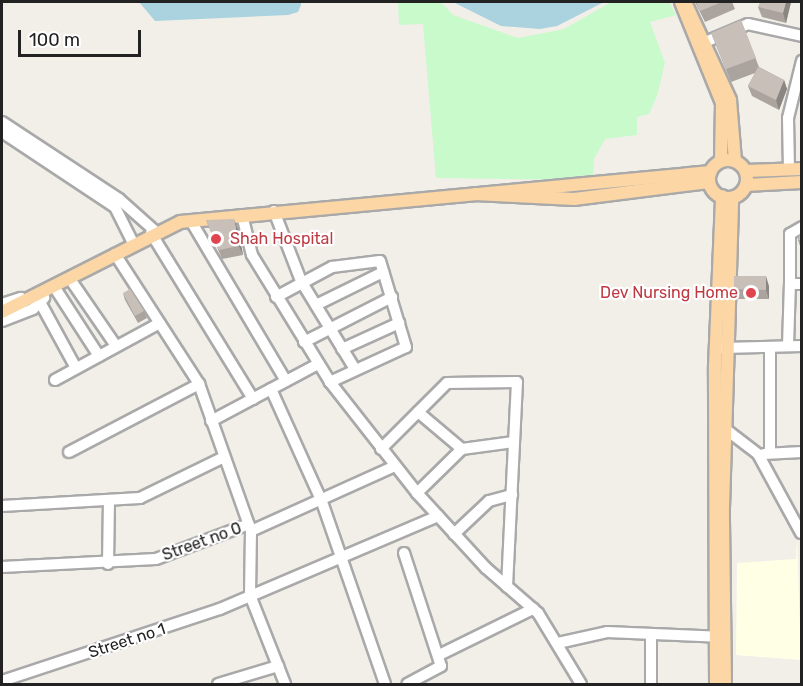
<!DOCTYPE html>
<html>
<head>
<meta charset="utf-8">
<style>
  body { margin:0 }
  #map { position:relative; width:803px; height:686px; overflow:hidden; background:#f2efe9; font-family:Rubik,sans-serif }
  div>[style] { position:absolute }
  .education>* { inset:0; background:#ffffe5 }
  .park>* { inset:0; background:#c8facc }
  .water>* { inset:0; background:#aad3df }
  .roads { filter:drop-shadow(2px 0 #a9a9a9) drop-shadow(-2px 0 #a9a9a9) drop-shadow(0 2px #a9a9a9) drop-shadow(0 -2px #a9a9a9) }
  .minor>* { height:10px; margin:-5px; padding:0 5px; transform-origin:5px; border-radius:5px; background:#fff }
  .major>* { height:12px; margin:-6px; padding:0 6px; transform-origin:6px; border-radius:6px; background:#fcd6a4 }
  .major>.ring { margin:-6px; padding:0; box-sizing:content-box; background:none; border:12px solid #fcd6a4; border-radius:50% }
  .wall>* { inset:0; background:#aba49e }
  .shaded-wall>* { inset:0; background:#8b8681 }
  .building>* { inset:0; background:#c7bfb8 }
  .dots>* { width:16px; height:16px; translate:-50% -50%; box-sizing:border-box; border:3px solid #fff; border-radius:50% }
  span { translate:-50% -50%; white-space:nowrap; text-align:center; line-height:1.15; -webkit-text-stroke:4.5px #fff; paint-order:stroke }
  .health-label { font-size:16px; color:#be3a42 }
  .left { translate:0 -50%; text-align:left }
  .right { translate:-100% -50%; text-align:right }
  .street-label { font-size:16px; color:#222 }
  .frame { position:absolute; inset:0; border:3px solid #222; pointer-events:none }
  .scale { position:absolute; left:18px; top:30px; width:123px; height:27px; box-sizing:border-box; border:3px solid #222; border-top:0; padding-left:8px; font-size:18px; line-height:21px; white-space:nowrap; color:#222; -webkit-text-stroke:4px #fff; paint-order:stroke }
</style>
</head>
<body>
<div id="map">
  <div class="education">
    <i style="clip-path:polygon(797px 538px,801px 660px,736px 655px,737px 563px,796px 559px)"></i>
  </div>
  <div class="park">
    <i style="clip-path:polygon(398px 2px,441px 2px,453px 15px,518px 38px,564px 29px,611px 2px,669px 2px,676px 15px,650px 22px,665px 63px,657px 96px,649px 114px,637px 117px,637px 135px,605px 139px,594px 159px,593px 180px,436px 178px,423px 24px,399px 25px)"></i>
  </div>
  <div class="water">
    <i style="clip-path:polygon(139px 2px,301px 2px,301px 5px,298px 12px,288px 15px,155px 21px)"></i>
    <i style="clip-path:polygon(453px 2px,604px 2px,557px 26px,540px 29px,501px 26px)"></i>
  </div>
  <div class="roads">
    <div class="minor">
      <i style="left:698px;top:45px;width:54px;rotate:-22.8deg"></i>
      <i style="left:748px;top:24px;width:55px;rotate:12.5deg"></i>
      <i style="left:2px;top:122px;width:140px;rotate:33.3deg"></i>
      <i style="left:119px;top:199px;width:48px;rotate:41.6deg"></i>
      <i style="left:2px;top:132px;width:136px;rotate:33.6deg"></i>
      <i style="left:115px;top:207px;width:40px;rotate:63.4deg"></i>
      <i style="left:789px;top:170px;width:52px;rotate:-91.1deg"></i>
      <i style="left:788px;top:118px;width:59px;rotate:-76.2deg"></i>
      <i style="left:274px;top:211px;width:75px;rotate:68.9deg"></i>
      <i style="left:301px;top:281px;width:103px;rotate:58.5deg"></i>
      <i style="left:242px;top:215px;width:41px;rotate:76deg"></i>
      <i style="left:252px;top:255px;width:149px;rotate:58.4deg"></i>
      <i style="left:330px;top:382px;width:141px;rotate:51.9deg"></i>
      <i style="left:417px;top:493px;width:102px;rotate:47.4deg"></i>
      <i style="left:486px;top:568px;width:69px;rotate:40.9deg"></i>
      <i style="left:538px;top:613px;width:83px;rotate:58.8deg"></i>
      <i style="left:191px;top:221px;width:186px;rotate:59.3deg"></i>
      <i style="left:151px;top:233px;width:195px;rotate:58.4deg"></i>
      <i style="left:115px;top:254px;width:155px;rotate:57.1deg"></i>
      <i style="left:199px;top:384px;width:156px;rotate:70.5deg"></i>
      <i style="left:251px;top:531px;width:64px;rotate:90.9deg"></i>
      <i style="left:250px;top:595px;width:96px;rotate:68.5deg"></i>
      <i style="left:70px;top:279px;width:81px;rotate:55.5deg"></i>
      <i style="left:790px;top:284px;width:50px;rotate:-90deg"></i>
      <i style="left:790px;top:234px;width:14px;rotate:-30deg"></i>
      <i style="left:55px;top:288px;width:81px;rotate:57.1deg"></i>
      <i style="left:276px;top:297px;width:64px;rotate:-28.2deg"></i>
      <i style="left:332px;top:267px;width:48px;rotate:-7.1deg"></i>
      <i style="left:380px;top:261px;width:90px;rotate:73.2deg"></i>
      <i style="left:406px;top:347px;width:84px;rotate:155.3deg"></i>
      <i style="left:2px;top:304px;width:20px;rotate:-18deg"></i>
      <i style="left:41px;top:304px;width:73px;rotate:61.3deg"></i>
      <i style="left:316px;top:305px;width:75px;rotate:-26.2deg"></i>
      <i style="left:2px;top:321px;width:33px;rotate:-21deg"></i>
      <i style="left:33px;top:309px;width:16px;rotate:-45deg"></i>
      <i style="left:304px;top:342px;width:99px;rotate:-27.1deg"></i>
      <i style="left:788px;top:346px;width:62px;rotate:-88.2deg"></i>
      <i style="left:790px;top:284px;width:12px"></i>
      <i style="left:770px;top:347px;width:106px;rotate:90deg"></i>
      <i style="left:722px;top:348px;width:80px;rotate:-1.4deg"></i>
      <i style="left:342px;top:349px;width:63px;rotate:-24.5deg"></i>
      <i style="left:55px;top:380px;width:119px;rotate:-28.5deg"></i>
      <i style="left:271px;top:389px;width:124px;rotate:65.7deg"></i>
      <i style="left:322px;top:502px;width:193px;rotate:70.9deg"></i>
      <i style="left:418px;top:412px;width:57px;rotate:40.1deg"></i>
      <i style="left:211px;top:421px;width:121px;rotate:-28deg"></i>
      <i style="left:724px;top:428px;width:43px;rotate:37.4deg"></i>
      <i style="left:758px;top:454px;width:90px;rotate:61.4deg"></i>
      <i style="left:381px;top:449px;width:93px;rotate:-45deg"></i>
      <i style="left:447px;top:383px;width:70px;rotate:-0.8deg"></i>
      <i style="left:517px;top:382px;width:205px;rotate:92.8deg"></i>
      <i style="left:69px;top:452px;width:147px;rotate:-27.6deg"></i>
      <i style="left:764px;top:454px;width:38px;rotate:-3deg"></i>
      <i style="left:417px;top:493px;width:63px;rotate:-44.4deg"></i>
      <i style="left:462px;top:449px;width:52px;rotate:-7.7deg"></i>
      <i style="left:2px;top:506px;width:138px;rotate:-3.3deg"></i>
      <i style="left:140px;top:498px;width:93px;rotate:-26deg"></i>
      <i style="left:251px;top:531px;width:158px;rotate:-24.3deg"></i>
      <i style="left:454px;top:534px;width:48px;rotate:-43.3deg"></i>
      <i style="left:489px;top:501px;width:24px;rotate:-15deg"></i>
      <i style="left:404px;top:553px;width:119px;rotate:71.9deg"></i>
      <i style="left:441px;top:666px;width:38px;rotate:152deg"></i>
      <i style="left:108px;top:564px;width:63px;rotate:-89.1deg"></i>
      <i style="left:2px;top:567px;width:154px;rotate:-3deg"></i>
      <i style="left:156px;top:559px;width:99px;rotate:-20.6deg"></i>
      <i style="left:651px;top:634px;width:50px;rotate:90deg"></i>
      <i style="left:558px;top:643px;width:50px;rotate:-12.7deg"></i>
      <i style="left:607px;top:632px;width:117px;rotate:2.4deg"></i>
      <i style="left:439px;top:655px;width:105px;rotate:-26.1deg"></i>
      <i style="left:2px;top:681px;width:230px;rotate:-18.3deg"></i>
      <i style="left:220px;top:609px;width:237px;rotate:-23.1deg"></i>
      <i style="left:218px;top:684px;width:63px;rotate:-16.7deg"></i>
    </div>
    <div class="major">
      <i style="left:681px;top:2px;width:109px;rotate:67.9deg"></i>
      <i style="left:722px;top:103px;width:58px;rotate:91deg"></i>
      <i style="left:685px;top:2px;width:108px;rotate:65.3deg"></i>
      <i style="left:730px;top:100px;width:61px;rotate:85.3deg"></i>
      <i class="ring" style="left:709px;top:160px;width:26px;height:26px"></i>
      <i style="left:746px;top:171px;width:56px;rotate:-2deg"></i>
      <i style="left:746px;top:185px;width:56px;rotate:-3.1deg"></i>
      <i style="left:475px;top:194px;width:99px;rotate:2.9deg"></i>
      <i style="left:574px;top:199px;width:136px;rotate:-7.2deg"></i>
      <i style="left:2px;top:312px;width:199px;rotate:-26.8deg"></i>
      <i style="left:180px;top:222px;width:533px;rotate:-5.38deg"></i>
      <i style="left:716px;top:684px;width:318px;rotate:-90.2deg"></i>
      <i style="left:715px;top:366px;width:170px;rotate:-87.6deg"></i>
      <i style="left:725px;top:684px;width:176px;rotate:-90.7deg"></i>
      <i style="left:723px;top:508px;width:310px;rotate:-88.3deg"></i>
    </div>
  </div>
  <div class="wall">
    <i style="clip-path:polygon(695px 2px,732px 2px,735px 9px,705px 22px)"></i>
    <i style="clip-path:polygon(791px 2px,786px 23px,762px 17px,758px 7px)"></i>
    <i style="clip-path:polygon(741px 20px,759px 67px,784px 80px,787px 89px,779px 110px,752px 96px,748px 86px,755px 73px,731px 82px,711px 33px)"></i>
    <i style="clip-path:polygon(206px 220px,238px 229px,243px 255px,222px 259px)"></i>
    <i style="clip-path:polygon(801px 230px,801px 249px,798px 240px)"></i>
    <i style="clip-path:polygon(769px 286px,769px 299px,737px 299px,734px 289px)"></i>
    <i style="clip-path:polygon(123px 293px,144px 311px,147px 318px,138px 323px,125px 300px)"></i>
  </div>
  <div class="shaded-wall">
    <i style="clip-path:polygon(786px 2px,791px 2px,786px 23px,783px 13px)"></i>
    <i style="clip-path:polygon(784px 80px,787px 89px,779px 110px,776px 100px)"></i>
    <i style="clip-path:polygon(234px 219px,238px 229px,243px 255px,239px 246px)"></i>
    <i style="clip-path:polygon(766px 276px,769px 286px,769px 299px,766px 290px)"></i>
  </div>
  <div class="building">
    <i style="clip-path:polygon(696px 2px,722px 2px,700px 11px)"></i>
    <i style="clip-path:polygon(760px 2px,786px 2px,783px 13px,758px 7px)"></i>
    <i style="clip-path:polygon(741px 20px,756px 58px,726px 69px,711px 33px)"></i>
    <i style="clip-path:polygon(758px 67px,784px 80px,776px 100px,748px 86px)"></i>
    <i style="clip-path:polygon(234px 219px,239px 246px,219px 250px,206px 220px)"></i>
    <i style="clip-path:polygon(801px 230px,801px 240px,798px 240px)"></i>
    <i style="clip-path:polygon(734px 276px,766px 276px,766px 290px,734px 289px)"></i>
    <i style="clip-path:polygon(130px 289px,144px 311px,135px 316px,123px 293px)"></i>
  </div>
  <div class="dots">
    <i style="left:216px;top:239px;background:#e0444e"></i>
    <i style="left:751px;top:293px;background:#e0444e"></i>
  </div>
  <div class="health-label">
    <span class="left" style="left:230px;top:239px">Shah Hospital</span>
    <span class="right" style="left:738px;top:293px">Dev Nursing Home</span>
  </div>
  <div class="street-label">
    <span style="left:202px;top:542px;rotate:-20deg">Street no 0</span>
    <span style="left:127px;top:641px;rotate:-18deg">Street no 1</span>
  </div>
  <div class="frame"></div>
  <div class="scale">100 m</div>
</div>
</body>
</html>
